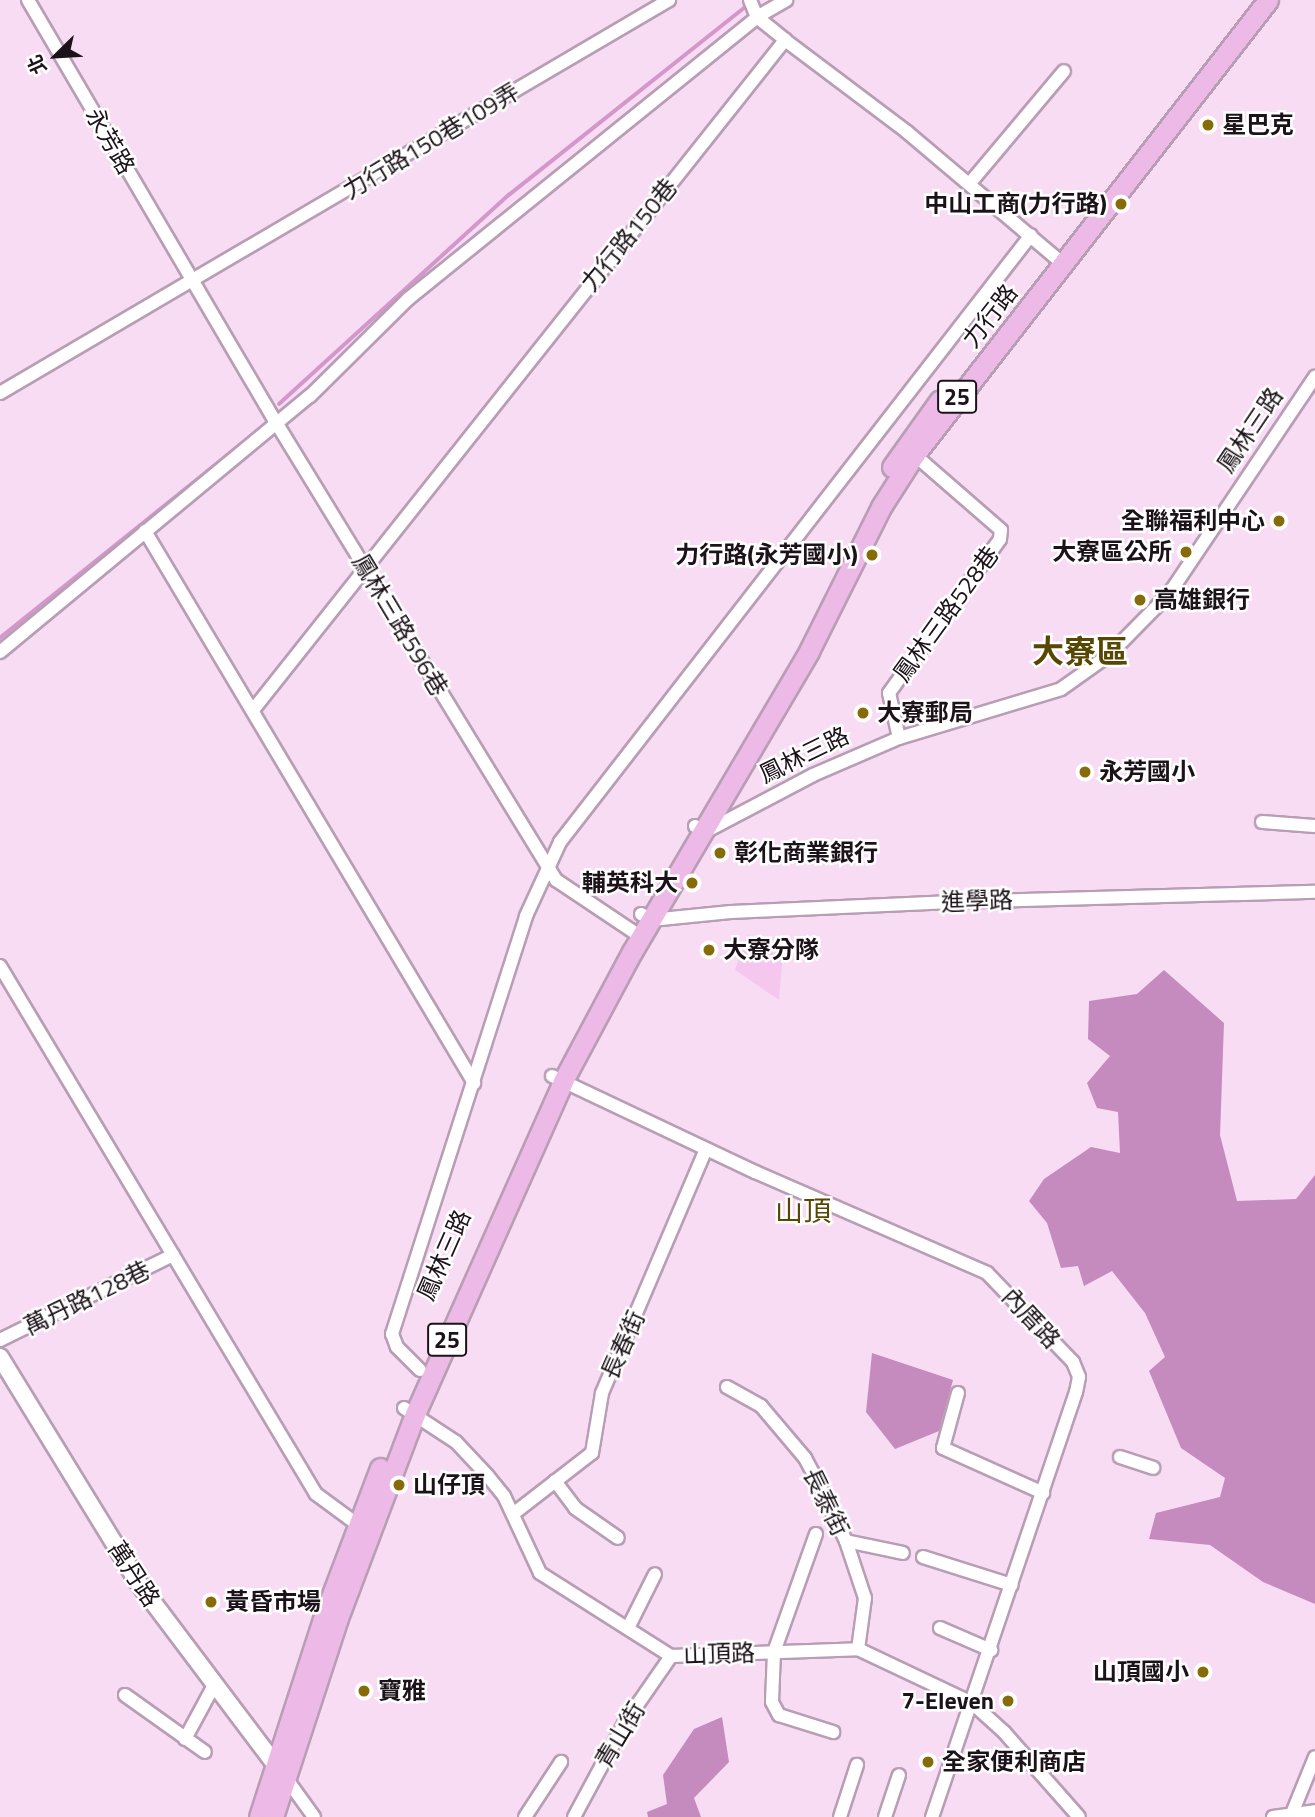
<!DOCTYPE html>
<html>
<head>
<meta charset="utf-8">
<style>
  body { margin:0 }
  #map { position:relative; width:1315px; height:1817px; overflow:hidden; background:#f8dcf3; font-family:"Titillium Web","Noto Sans TC",sans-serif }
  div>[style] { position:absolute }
  .green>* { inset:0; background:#f5c7ee }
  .forest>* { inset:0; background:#c58abe }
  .stream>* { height:3.5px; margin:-1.75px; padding:0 1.75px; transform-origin:1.75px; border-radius:1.75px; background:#d397cb }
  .roads { filter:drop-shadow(2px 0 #b89eb4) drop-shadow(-2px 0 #b89eb4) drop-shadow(0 2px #b89eb4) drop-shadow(0 -2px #b89eb4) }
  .minor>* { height:12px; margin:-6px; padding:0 6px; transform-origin:6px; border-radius:6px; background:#fff }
  .tertiary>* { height:16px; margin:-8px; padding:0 8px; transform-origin:8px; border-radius:8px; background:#fff }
  .primary>* { height:19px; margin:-9.5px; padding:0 9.5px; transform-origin:9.5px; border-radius:9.5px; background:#edb9e7 }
  .dots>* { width:19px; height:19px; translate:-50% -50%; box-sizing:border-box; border:4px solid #fff; border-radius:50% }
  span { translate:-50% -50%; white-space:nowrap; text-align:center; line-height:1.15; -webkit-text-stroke:5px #fff; paint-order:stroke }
  .shield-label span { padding:2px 5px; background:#fff; border:2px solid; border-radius:5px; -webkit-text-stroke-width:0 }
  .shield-label { font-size:23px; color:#1c121a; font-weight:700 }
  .poi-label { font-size:24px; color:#1c121a; font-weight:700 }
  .left { translate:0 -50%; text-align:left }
  .right { translate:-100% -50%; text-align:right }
  .street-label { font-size:24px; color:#1c121a }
  .quarter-label { font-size:28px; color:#584603 }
  .district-label { font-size:32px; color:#584603; font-weight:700 }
  .north { position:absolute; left:21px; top:21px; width:70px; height:70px; -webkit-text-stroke:5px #fff; paint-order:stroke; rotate:246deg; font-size:19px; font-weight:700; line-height:28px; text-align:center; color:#1c121a }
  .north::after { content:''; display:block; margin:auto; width:24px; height:32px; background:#1c121a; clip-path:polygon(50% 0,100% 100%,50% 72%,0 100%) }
</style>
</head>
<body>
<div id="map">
  <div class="green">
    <i style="clip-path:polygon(747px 935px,783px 952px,779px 1000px,735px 970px)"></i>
  </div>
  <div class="forest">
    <i style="clip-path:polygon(1164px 970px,1224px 1023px,1220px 1135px,1237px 1201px,1296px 1199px,1315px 1175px,1315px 1604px,1263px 1582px,1210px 1545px,1149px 1539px,1156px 1513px,1220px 1497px,1225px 1478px,1181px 1448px,1149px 1371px,1165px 1357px,1145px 1313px,1112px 1271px,1084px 1286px,1078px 1266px,1061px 1268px,1047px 1223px,1029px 1201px,1044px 1179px,1091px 1147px,1120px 1153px,1118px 1112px,1097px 1108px,1087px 1083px,1110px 1056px,1088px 1039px,1089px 1001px,1137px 994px)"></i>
    <i style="clip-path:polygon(872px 1353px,953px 1380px,939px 1431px,895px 1449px,866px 1412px)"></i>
    <i style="clip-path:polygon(722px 1717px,729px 1762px,694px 1798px,701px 1817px,648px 1817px,647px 1812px,667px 1804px,663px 1775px,694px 1729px)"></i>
  </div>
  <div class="stream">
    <i style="left:279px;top:404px;width:311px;rotate:-42.3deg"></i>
    <i style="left:509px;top:195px;width:307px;rotate:-38.5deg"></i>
    <i style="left:0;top:638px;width:335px;rotate:-38.8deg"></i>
  </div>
  <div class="roads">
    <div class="minor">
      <i style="left:28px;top:0;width:492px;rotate:59.6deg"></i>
      <i style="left:277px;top:424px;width:535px;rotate:58.54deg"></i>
      <i style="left:556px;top:880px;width:102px;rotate:33.8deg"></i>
      <i style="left:750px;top:0;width:18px;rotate:68deg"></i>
      <i style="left:757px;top:17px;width:36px;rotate:39deg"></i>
      <i style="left:970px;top:183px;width:146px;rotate:-50deg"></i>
      <i style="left:0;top:393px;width:776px;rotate:-30.43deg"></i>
      <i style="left:145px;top:531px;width:643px;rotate:59.2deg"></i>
      <i style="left:0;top:652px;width:402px;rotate:-39.6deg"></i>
      <i style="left:310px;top:396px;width:138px;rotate:-44.7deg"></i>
      <i style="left:408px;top:299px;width:449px;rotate:-38.9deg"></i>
      <i style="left:757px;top:17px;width:34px;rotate:-30deg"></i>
      <i style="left:253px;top:710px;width:856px;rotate:-51.55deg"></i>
      <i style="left:785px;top:40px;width:153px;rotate:37deg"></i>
      <i style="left:907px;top:132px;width:203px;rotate:40.2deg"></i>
      <i style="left:899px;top:738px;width:46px;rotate:-102.5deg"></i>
      <i style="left:889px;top:693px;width:190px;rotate:-54.2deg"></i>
      <i style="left:1000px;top:539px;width:9px;rotate:-84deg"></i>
      <i style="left:1001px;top:530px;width:121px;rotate:-139deg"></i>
      <i style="left:1262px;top:822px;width:53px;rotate:4.3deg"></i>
      <i style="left:695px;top:826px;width:12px;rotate:31deg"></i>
      <i style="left:705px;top:832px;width:122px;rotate:-27.8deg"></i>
      <i style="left:813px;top:775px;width:94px;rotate:-23.3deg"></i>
      <i style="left:899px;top:738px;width:169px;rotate:-16.8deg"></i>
      <i style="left:1061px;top:689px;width:59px;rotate:-35.3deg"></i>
      <i style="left:1109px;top:655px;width:86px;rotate:-45.5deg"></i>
      <i style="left:1169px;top:594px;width:262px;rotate:-56.1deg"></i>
      <i style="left:641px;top:914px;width:12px;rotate:31deg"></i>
      <i style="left:651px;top:920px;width:80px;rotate:-5.7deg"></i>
      <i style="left:731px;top:912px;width:221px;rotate:-2.6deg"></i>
      <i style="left:952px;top:902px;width:363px;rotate:-1.6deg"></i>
      <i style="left:0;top:966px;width:615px;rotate:59.1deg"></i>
      <i style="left:316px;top:1494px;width:52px;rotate:36.4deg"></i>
      <i style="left:552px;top:1076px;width:225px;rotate:25.3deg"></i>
      <i style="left:755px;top:1172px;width:253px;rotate:23.5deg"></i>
      <i style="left:987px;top:1273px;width:124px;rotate:46deg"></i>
      <i style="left:1073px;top:1362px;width:16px;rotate:68deg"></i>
      <i style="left:1079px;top:1377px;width:15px;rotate:101deg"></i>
      <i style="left:1076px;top:1392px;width:449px;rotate:108.7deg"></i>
      <i style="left:0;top:1340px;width:193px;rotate:-26.2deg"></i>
      <i style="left:420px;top:1370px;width:33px;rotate:-135deg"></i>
      <i style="left:397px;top:1347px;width:14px;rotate:-111deg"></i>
      <i style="left:392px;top:1334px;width:439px;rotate:-72.2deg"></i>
      <i style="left:526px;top:916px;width:81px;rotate:-65.3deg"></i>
      <i style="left:560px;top:842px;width:768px;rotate:-52.19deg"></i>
      <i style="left:727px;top:1387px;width:39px;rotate:29deg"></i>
      <i style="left:761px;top:1406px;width:68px;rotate:49.8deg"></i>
      <i style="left:805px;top:1458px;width:26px;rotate:62deg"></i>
      <i style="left:817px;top:1481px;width:67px;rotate:64.2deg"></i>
      <i style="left:846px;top:1541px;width:60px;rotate:71.6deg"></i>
      <i style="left:865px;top:1598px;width:51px;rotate:97.8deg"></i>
      <i style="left:958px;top:1393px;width:57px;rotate:105.3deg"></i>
      <i style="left:943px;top:1448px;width:110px;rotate:24.2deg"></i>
      <i style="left:404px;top:1408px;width:62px;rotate:33.2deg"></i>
      <i style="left:456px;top:1442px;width:45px;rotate:46.8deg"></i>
      <i style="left:487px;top:1475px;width:27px;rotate:51deg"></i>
      <i style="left:504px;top:1496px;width:85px;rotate:64.9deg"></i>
      <i style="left:540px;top:1573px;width:155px;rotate:32.4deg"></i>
      <i style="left:671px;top:1656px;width:187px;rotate:-2.1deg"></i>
      <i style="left:858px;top:1649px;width:126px;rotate:25.3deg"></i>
      <i style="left:972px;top:1703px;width:43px;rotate:42.2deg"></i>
      <i style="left:1004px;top:1732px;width:113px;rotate:48.6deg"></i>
      <i style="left:1120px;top:1457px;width:35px;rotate:18deg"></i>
      <i style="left:555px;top:1481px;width:34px;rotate:53deg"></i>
      <i style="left:575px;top:1508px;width:52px;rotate:34.9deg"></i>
      <i style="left:513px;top:1514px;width:100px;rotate:-37.7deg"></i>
      <i style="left:592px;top:1453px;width:61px;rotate:-80.5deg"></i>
      <i style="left:602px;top:1393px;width:265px;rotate:-66.9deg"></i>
      <i style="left:816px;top:1534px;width:125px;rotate:109.6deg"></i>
      <i style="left:774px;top:1652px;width:50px;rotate:92.3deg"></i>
      <i style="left:772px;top:1702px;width:15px;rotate:62deg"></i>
      <i style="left:779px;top:1715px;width:57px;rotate:17.5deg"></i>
      <i style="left:846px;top:1541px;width:58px;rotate:11.9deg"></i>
      <i style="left:923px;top:1557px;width:93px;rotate:17.5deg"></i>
      <i style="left:628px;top:1628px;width:60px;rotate:-63.4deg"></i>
      <i style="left:940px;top:1628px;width:56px;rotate:23.3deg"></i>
      <i style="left:125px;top:1695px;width:98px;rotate:35.5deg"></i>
      <i style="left:185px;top:1739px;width:59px;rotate:-61.7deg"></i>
      <i style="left:286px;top:1778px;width:48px;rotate:54.3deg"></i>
      <i style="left:1293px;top:1811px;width:58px;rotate:-67.8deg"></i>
      <i style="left:525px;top:1817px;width:66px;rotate:-56.8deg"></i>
      <i style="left:574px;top:1817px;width:106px;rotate:-61.7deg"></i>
      <i style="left:624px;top:1724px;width:83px;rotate:-55.3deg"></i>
      <i style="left:840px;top:1817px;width:55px;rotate:-71.9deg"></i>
      <i style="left:885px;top:1817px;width:44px;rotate:-71.6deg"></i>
      <i style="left:1273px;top:1817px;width:42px;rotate:-8.1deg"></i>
    </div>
    <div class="tertiary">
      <i style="left:0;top:1357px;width:263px;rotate:58.5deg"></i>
      <i style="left:137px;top:1581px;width:239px;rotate:53deg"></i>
    </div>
    <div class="primary">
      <i style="left:892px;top:467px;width:82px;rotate:-54.4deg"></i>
      <i style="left:259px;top:1817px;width:214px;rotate:-72.1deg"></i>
      <i style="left:325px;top:1613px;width:155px;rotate:-69.2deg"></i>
      <i style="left:273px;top:1817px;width:209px;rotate:-71.9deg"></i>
      <i style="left:338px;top:1618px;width:218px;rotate:-69.3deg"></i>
      <i style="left:415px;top:1414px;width:364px;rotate:-66deg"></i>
      <i style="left:563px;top:1081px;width:146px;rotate:-61.9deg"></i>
      <i style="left:632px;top:952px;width:349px;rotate:-59.5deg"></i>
      <i style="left:809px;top:651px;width:161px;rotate:-63.4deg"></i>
      <i style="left:881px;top:507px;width:63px;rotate:-57.3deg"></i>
      <i style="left:915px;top:454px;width:575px;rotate:-52.13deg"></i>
    </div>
  </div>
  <div class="dots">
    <i style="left:1208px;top:125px;background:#866c08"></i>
    <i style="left:1121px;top:204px;background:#866c08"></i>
    <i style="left:1279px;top:521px;background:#866c08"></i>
    <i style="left:1186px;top:552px;background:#866c08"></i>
    <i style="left:872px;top:555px;background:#866c08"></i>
    <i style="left:1140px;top:600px;background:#866c08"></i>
    <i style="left:863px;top:713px;background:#866c08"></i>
    <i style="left:1085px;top:772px;background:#866c08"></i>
    <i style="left:720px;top:853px;background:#866c08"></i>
    <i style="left:692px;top:883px;background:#866c08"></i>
    <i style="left:709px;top:950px;background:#866c08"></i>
    <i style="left:399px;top:1485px;background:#866c08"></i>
    <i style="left:211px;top:1602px;background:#866c08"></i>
    <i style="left:1203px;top:1672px;background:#866c08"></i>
    <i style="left:364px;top:1691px;background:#866c08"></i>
    <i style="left:1008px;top:1701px;background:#866c08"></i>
    <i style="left:928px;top:1762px;background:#866c08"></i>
  </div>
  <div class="shield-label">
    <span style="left:957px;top:397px">25</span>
    <span style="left:447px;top:1340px">25</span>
  </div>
  <div class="poi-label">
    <span class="left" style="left:1222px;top:125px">星巴克</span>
    <span class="right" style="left:1107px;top:204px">中山工商(力行路)</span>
    <span class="right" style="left:1265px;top:521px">全聯福利中心</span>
    <span class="right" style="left:1172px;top:552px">大寮區公所</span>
    <span class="right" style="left:858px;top:555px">力行路(永芳國小)</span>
    <span class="left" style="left:1154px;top:600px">高雄銀行</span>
    <span class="left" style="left:877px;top:713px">大寮郵局</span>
    <span class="left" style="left:1099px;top:772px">永芳國小</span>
    <span class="left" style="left:734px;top:853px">彰化商業銀行</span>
    <span class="right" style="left:678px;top:883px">輔英科大</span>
    <span class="left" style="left:723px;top:950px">大寮分隊</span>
    <span class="left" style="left:413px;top:1485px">山仔頂</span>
    <span class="left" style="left:225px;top:1602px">黃昏市場</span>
    <span class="right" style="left:1189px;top:1672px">山頂國小</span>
    <span class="left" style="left:378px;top:1691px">寶雅</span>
    <span class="right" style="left:994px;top:1701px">7-Eleven</span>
    <span class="left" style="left:942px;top:1762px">全家便利商店</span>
  </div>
  <div class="street-label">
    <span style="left:110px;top:141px;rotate:60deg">永芳路</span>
    <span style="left:431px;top:141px;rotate:-31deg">力行路150巷109弄</span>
    <span style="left:629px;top:235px;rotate:-51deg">力行路150巷</span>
    <span style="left:990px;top:316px;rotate:-52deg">力行路</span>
    <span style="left:1250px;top:430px;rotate:-56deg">鳳林三路</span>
    <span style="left:946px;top:614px;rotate:-54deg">鳳林三路528巷</span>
    <span style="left:400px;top:625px;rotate:59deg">鳳林三路596巷</span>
    <span style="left:804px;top:755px;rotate:-26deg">鳳林三路</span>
    <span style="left:977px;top:901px;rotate:-2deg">進學路</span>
    <span style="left:444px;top:1255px;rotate:-66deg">鳳林三路</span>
    <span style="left:87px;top:1298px;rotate:-26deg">萬丹路128巷</span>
    <span style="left:1031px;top:1318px;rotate:47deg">內厝路</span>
    <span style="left:623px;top:1345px;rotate:-66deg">長春街</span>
    <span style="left:826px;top:1502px;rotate:64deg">長泰街</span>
    <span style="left:134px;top:1574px;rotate:57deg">萬丹路</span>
    <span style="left:719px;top:1654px;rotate:-2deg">山頂路</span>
    <span style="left:620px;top:1735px;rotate:-59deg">青山街</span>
  </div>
  <div class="quarter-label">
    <span style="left:803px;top:1211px">山頂</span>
  </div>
  <div class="district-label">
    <span style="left:1080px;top:651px">大寮區</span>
  </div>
  <div class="north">北</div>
</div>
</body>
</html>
